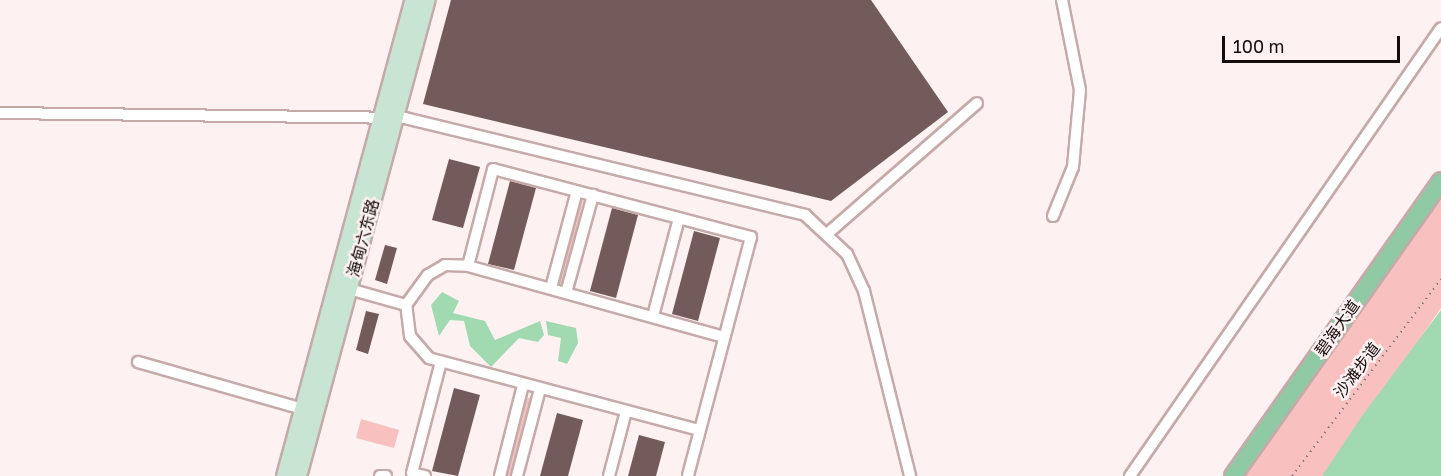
<!DOCTYPE html>
<html>
<head>
<meta charset="utf-8">
<style>
  body { margin:0 }
  #map { position:relative; width:1441px; height:476px; overflow:hidden; background:#fdf1f1; font-family:"Golos Text","Noto Sans SC",sans-serif }
  div>[style] { position:absolute }
  .green>* { inset:0; background:#f8c0bf }
  .water>* { inset:0; background:#a1d9b1 }
  .building>* { inset:0; background:#725b5a }
  .path>* { height:2px; margin-top:-1px; transform-origin:0; background:repeating-linear-gradient(90deg,#887d7d 0 1.5px,transparent 0 6px) }
  .roads { filter:drop-shadow(2px 0 #c5aaa9) drop-shadow(-2px 0 #c5aaa9) drop-shadow(0 2px #c5aaa9) drop-shadow(0 -2px #c5aaa9) }
  .street>* { height:10px; margin:-5px; padding:0 5px; transform-origin:5px; border-radius:5px; background:#fff }
  .secondary>* { height:15px; margin:-7.5px; padding:0 7.5px; transform-origin:7.5px; border-radius:7.5px; background:#c7e5d2 }
  .primary>* { height:16px; margin:-8px; padding:0 8px; transform-origin:8px; border-radius:8px; background:#8fcaa5 }
  span { translate:-50% -50%; white-space:nowrap; text-align:center; line-height:1.15; -webkit-text-stroke:5px #fdf1f1; paint-order:stroke }
  .street-label { font-size:16px; color:#150c0c }
  .scale { position:absolute; left:1222px; top:36px; width:178px; height:27px; box-sizing:border-box; border:3px solid #150c0c; border-top:0; padding-left:8px; font-size:18px; line-height:21px; white-space:nowrap; color:#150c0c; -webkit-text-stroke:4px #fdf1f1; paint-order:stroke }
</style>
</head>
<body>
<div id="map">
  <div class="green">
    <i style="clip-path:polygon(1441px 197px,1441px 308px,1338px 457px,1322px 476px,1241px 476px)"></i>
    <i style="clip-path:polygon(583px 201px,564px 284px,559px 284px,578px 203px)"></i>
    <i style="clip-path:polygon(531px 397px,514px 476px,505px 476px,526px 399px)"></i>
    <i style="clip-path:polygon(361px 419px,399px 430px,394px 448px,356px 438px)"></i>
  </div>
  <div class="water">
    <i style="clip-path:polygon(442px 292px,459px 301px,453px 313px,485px 321px,495px 340px,540px 321px,544px 335px,538px 342px,519px 338px,491px 367px,470px 346px,464px 321px,450px 320px,439px 336px,431px 305px)"></i>
    <i style="clip-path:polygon(1441px 310px,1441px 476px,1322px 476px,1362px 416px)"></i>
    <i style="clip-path:polygon(546px 321px,576px 328px,578px 343px,567px 364px,558px 361px,561px 338px,548px 335px)"></i>
  </div>
  <div class="building">
    <i style="clip-path:polygon(451px 0,871px 0,948px 112px,831px 201px,423px 104px)"></i>
    <i style="clip-path:polygon(449px 159px,480px 167px,463px 228px,432px 220px)"></i>
    <i style="clip-path:polygon(510px 181px,536px 188px,514px 270px,488px 264px)"></i>
    <i style="clip-path:polygon(612px 208px,638px 215px,616px 298px,590px 291px)"></i>
    <i style="clip-path:polygon(694px 231px,720px 238px,698px 321px,672px 314px)"></i>
    <i style="clip-path:polygon(385px 245px,397px 248px,387px 284px,375px 280px)"></i>
    <i style="clip-path:polygon(366px 311px,379px 314px,368px 354px,356px 350px)"></i>
    <i style="clip-path:polygon(454px 388px,480px 395px,458px 476px,432px 471px)"></i>
    <i style="clip-path:polygon(557px 413px,583px 420px,568px 476px,540px 476px)"></i>
    <i style="clip-path:polygon(639px 435px,665px 442px,656px 476px,628px 476px)"></i>
  </div>
  <div class="path">
    <i style="left:1292px;top:476px;width:247px;rotate:-52.9deg"></i>
  </div>
  <div class="roads">
    <div class="street">
      <i style="left:0;top:113px;width:405px;rotate:0.7deg"></i>
      <i style="left:405px;top:118px;width:412px;rotate:13.6deg"></i>
      <i style="left:805px;top:215px;width:57px;rotate:42.9deg"></i>
      <i style="left:847px;top:254px;width:41px;rotate:65.3deg"></i>
      <i style="left:864px;top:291px;width:191px;rotate:76deg"></i>
      <i style="left:1053px;top:216px;width:53px;rotate:-67.8deg"></i>
      <i style="left:1073px;top:167px;width:77px;rotate:-84.8deg"></i>
      <i style="left:1080px;top:90px;width:92px;rotate:-101.3deg"></i>
      <i style="left:827px;top:234px;width:199px;rotate:-41.1deg"></i>
      <i style="left:468px;top:266px;width:100px;rotate:-75.5deg"></i>
      <i style="left:493px;top:169px;width:267px;rotate:14.8deg"></i>
      <i style="left:751px;top:237px;width:247px;rotate:104.8deg"></i>
      <i style="left:342px;top:287px;width:66px;rotate:15.7deg"></i>
      <i style="left:551px;top:288px;width:100px;rotate:-75deg"></i>
      <i style="left:566px;top:293px;width:102px;rotate:-74.6deg"></i>
      <i style="left:653px;top:316px;width:101px;rotate:-75.1deg"></i>
      <i style="left:138px;top:362px;width:176px;rotate:15.9deg"></i>
      <i style="left:699px;top:430px;width:279px;rotate:-165.1deg"></i>
      <i style="left:429px;top:358px;width:29px;rotate:-131deg"></i>
      <i style="left:410px;top:336px;width:31px;rotate:-97deg"></i>
      <i style="left:406px;top:305px;width:37px;rotate:-54deg"></i>
      <i style="left:428px;top:275px;width:20px;rotate:-30deg"></i>
      <i style="left:445px;top:265px;width:23px;rotate:2deg"></i>
      <i style="left:468px;top:266px;width:266px;rotate:15.5deg"></i>
      <i style="left:380px;top:476px;width:6px"></i>
      <i style="left:425px;top:476px;width:13px;rotate:-167deg"></i>
      <i style="left:412px;top:473px;width:115px;rotate:-75.4deg"></i>
      <i style="left:500px;top:476px;width:94px;rotate:-75.8deg"></i>
      <i style="left:517px;top:476px;width:90px;rotate:-75.2deg"></i>
      <i style="left:609px;top:476px;width:67px;rotate:-75.3deg"></i>
      <i style="left:1130px;top:476px;width:545px;rotate:-55.23deg"></i>
    </div>
    <div class="secondary">
      <i style="left:284px;top:476px;width:493px;rotate:-74.9deg"></i>
      <i style="left:298px;top:476px;width:493px;rotate:-74.9deg"></i>
    </div>
    <div class="primary">
      <i style="left:1233px;top:476px;width:361px;rotate:-54.8deg"></i>
    </div>
  </div>
  <div class="street-label">
    <span style="left:363px;top:238px;rotate:-75deg">海甸六东路</span>
    <span style="left:1337px;top:328px;rotate:-55deg">碧海大道</span>
    <span style="left:1357px;top:370px;rotate:-53deg">沙滩步道</span>
  </div>
  <div class="scale">100 m</div>
</div>
</body>
</html>
